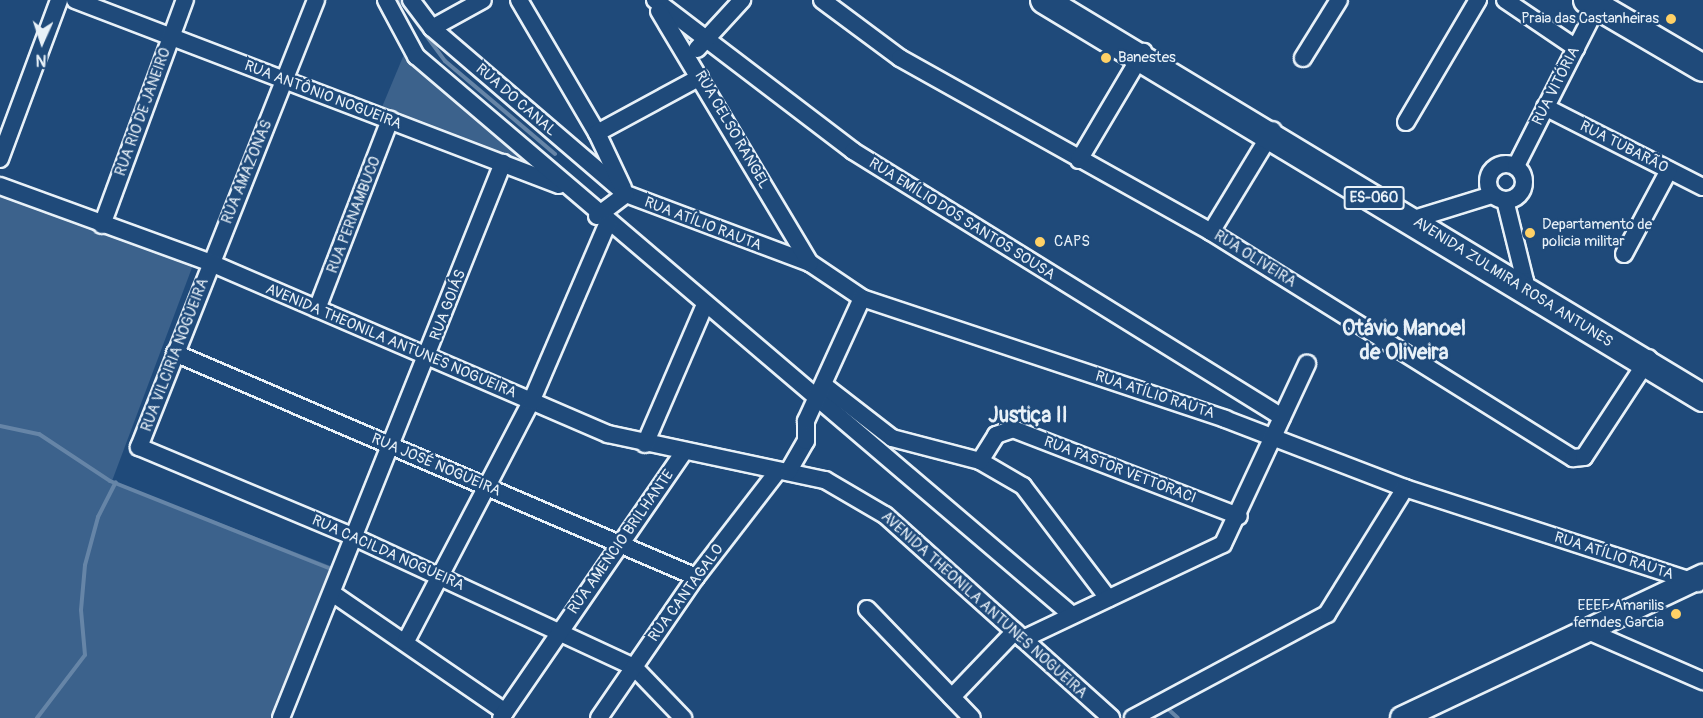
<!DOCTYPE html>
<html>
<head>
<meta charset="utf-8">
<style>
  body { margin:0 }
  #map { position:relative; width:1703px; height:718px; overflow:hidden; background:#1f4a7a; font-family:Pangolin,sans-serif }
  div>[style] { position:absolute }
  .green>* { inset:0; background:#3c628c }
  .stream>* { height:4px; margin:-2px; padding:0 2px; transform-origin:2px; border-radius:2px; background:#6685a7 }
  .roads { filter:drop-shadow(2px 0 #e8f1f8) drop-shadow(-2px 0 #e8f1f8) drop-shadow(0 2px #e8f1f8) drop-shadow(0 -2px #e8f1f8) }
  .street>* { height:16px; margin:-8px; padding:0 8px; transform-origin:8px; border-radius:8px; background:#1f4a7a }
  .street>.ring { margin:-8px; padding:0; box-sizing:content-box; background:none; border:16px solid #1f4a7a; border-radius:50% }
  .secondary>* { height:22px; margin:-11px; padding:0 11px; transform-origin:11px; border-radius:11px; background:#1f4a7a }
  .primary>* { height:26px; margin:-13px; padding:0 13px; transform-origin:13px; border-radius:13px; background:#1f4a7a }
  .dots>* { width:16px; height:16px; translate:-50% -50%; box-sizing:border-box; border:3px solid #1f4a7a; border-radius:50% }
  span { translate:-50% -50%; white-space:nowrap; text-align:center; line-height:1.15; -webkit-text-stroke:4.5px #1f4a7a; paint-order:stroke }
  .shield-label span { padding:2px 4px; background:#1f4a7a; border:2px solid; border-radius:4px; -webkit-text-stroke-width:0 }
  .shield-label { font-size:14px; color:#e8f1f8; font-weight:700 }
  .poi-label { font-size:15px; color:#e8f1f8 }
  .right { translate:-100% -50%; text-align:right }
  .left { translate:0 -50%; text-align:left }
  .street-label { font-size:15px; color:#e8f1f8 }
  .district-label { font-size:21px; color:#e8f1f8; font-weight:700 }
  .north { position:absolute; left:12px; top:12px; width:60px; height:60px; -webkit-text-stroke:4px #1f4a7a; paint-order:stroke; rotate:183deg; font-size:16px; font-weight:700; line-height:24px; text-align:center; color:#e8f1f8 }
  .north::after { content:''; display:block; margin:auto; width:21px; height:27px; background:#e8f1f8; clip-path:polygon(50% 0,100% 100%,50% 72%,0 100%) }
</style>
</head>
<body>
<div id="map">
  <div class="green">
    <i style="clip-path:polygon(405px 52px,540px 170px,382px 107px)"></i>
    <i style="clip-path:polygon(0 190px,196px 257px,112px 481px,346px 572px,290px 718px,0 718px)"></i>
  </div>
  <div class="stream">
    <i style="left:400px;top:0;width:76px;rotate:53.6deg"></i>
    <i style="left:445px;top:61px;width:144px;rotate:40.2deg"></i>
    <i style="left:0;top:426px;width:40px;rotate:12deg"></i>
    <i style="left:39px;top:434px;width:85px;rotate:33.5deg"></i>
    <i style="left:110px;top:481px;width:238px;rotate:21.7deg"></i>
    <i style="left:1168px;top:709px;width:13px;rotate:42deg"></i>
    <i style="left:37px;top:718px;width:79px;rotate:-52.7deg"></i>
    <i style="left:85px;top:655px;width:45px;rotate:-95.1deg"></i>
    <i style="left:81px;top:610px;width:45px;rotate:-84.9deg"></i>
    <i style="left:85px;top:565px;width:50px;rotate:-74.8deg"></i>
    <i style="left:98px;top:517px;width:39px;rotate:-63deg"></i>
  </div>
  <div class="roads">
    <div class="street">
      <i style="left:75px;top:0;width:518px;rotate:20.92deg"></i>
      <i style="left:316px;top:0;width:481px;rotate:111.6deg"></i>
      <i style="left:139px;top:447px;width:233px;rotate:22.7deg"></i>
      <i style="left:354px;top:537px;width:309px;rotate:24.9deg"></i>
      <i style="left:634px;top:667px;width:71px;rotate:46.1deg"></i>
      <i style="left:386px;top:0;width:64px;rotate:61.8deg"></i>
      <i style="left:416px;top:56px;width:862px;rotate:40.44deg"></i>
      <i style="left:411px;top:0;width:35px;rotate:53deg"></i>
      <i style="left:432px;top:28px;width:255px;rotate:40.6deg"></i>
      <i style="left:626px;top:194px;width:197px;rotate:20.6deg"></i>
      <i style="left:810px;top:263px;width:63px;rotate:33.9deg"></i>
      <i style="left:862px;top:298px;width:383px;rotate:18.4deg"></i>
      <i style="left:1225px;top:419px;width:193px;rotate:21deg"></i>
      <i style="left:1405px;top:488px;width:308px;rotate:18deg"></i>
      <i style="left:519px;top:0;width:154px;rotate:59.6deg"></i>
      <i style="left:597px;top:133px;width:61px;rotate:64.7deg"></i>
      <i style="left:655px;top:0;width:249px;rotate:37.3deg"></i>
      <i style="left:853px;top:151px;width:505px;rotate:31.8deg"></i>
      <i style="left:822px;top:0;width:97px;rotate:36.6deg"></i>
      <i style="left:900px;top:58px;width:356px;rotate:29.2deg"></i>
      <i style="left:1211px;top:232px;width:427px;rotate:32deg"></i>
      <i style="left:1573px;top:458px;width:11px;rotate:-5deg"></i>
      <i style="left:1584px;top:457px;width:118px;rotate:-56.7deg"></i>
      <i style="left:1505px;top:0;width:86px;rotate:34.1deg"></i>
      <i style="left:659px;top:11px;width:294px;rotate:59.1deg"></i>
      <i style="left:432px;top:28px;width:58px;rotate:-28.8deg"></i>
      <i style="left:697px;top:49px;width:67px;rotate:-47.4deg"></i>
      <i style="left:1303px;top:58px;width:68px;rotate:-58.2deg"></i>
      <i style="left:1545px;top:107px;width:177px;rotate:26.9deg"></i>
      <i style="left:1406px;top:122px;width:142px;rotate:-59.5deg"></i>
      <i style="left:597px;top:133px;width:117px;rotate:-28.5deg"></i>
      <i style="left:0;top:159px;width:170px;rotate:-69.6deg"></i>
      <i style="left:1079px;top:160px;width:126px;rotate:-59.3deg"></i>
      <i class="ring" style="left:1488px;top:164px;width:20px;height:20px"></i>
      <i style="left:1516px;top:166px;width:179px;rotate:-63.1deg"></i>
      <i style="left:0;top:186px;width:225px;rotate:20deg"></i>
      <i style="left:211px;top:263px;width:432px;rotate:23.3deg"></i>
      <i style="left:608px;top:434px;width:222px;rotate:12deg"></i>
      <i style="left:825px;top:480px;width:69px;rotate:30.3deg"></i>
      <i style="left:885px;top:515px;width:304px;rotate:41.9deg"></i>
      <i style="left:1505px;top:200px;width:83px;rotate:76.1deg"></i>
      <i style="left:1525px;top:281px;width:8px;rotate:120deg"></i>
      <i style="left:597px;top:216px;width:36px;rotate:-37deg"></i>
      <i style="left:1411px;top:220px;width:85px;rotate:-17.2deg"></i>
      <i style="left:102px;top:225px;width:240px;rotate:-69.8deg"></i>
      <i style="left:1211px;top:232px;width:119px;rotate:-58.7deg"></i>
      <i style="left:1624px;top:254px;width:95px;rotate:-61.8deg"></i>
      <i style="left:317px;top:309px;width:203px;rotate:-68.9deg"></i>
      <i style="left:175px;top:353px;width:567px;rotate:23.26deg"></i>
      <i style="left:825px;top:386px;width:85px;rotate:37.8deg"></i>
      <i style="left:892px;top:438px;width:91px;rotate:14.6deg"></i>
      <i style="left:980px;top:461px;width:50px;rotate:30.2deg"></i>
      <i style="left:1023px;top:486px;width:141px;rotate:52.8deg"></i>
      <i style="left:645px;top:444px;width:151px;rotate:-66.7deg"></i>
      <i style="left:980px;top:461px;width:31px;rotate:-58deg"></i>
      <i style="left:996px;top:435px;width:18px;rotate:-19deg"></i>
      <i style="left:1013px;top:429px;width:242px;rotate:21.1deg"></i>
      <i style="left:788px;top:472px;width:36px;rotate:-60deg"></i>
      <i style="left:806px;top:441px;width:20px;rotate:-90deg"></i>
      <i style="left:806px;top:421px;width:135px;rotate:-65.5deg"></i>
      <i style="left:332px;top:593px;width:210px;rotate:34.5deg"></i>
      <i style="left:867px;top:609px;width:151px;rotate:46.1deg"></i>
      <i style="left:1586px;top:630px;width:128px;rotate:23.6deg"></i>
      <i style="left:1023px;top:639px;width:221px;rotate:-25.4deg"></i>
      <i style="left:1223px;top:544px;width:199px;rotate:-65deg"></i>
      <i style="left:406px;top:641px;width:270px;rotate:-62.4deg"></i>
      <i style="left:531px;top:402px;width:193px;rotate:-66.8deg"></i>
      <i style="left:952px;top:697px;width:91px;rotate:-46.3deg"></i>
      <i style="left:281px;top:718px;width:598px;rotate:-68.2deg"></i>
      <i style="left:501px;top:718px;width:321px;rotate:-55.5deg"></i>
      <i style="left:599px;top:718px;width:171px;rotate:-55.5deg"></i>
      <i style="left:696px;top:577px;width:134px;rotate:-52.3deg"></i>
      <i style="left:1133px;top:718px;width:220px;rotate:-28.2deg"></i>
      <i style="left:1327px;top:614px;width:148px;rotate:-58.2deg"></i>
    </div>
    <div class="secondary">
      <i style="left:1402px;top:718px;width:333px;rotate:-25.3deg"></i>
    </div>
    <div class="primary">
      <i style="left:1044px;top:0;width:770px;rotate:31.13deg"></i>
      <i style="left:1587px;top:0;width:134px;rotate:30.4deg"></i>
    </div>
  </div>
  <div class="dots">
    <i style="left:1671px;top:19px;background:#ffd166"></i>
    <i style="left:1106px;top:58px;background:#ffd166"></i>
    <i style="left:1530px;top:233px;background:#ffd166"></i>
    <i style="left:1040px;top:242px;background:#ffd166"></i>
    <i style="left:1676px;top:614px;background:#ffd166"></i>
  </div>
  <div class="shield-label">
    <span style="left:1374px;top:198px">ES-060</span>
  </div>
  <div class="poi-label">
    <span class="right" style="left:1659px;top:19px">Praia das Castanheiras</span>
    <span class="left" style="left:1118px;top:58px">Banestes</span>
    <span class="left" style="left:1542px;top:233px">Departamento de<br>policia militar</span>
    <span class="left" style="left:1054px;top:242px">CAPS</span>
    <span class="right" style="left:1664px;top:614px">EEEF Amarilis<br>ferndes Garcia</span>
  </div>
  <div class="street-label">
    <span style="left:1556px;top:86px;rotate:-63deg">RUA VITÓRIA</span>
    <span style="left:323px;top:95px;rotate:21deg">RUA ANTÔNIO NOGUEIRA</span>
    <span style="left:516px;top:100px;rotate:41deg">RUA DO CANAL</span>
    <span style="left:143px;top:112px;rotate:-70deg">RUA RIO DE JANEIRO</span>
    <span style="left:732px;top:130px;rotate:60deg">RUA CELSO RANGEL</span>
    <span style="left:1624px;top:147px;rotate:27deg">RUA TUBARÃO</span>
    <span style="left:247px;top:172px;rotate:-68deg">RUA AMAZONAS</span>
    <span style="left:354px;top:215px;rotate:-69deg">RUA PERNAMBUCO</span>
    <span style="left:962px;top:219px;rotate:32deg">RUA EMÍLIO DOS SANTOS SOUSA</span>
    <span style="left:703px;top:224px;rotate:21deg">RUA ATÍLIO RAUTA</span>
    <span style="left:1255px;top:259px;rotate:32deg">RUA OLIVEIRA</span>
    <span style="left:1513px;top:282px;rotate:32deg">AVENIDA ZULMIRA ROSA ANTUNES</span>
    <span style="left:448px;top:305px;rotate:-69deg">RUA GOIÁS</span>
    <span style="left:391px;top:341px;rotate:23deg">AVENIDA THEONILA ANTUNES NOGUEIRA</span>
    <span style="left:175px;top:355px;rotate:-69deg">RUA VILCIRIA NOGUEIRA</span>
    <span style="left:1155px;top:395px;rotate:18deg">RUA ATÍLIO RAUTA</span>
    <span style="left:436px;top:465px;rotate:23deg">RUA JOSÉ NOGUEIRA</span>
    <span style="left:1120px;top:470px;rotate:21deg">RUA PASTOR VETTORACI</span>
    <span style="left:621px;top:542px;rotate:-55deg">RUA AMENCIO BRILHANTE</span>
    <span style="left:388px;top:553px;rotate:24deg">RUA CACILDA NOGUEIRA</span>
    <span style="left:1614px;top:556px;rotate:18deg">RUA ATÍLIO RAUTA</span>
    <span style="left:686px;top:593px;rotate:-54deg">RUA CANTAGALO</span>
    <span style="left:984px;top:605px;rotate:42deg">AVENIDA THEONILA ANTUNES NOGUEIRA</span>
  </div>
  <div class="district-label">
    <span style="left:1404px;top:341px">Otávio Manoel<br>de Oliveira</span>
    <span style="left:1028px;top:416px">Justiça II</span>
  </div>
  <div class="north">N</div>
</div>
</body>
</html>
